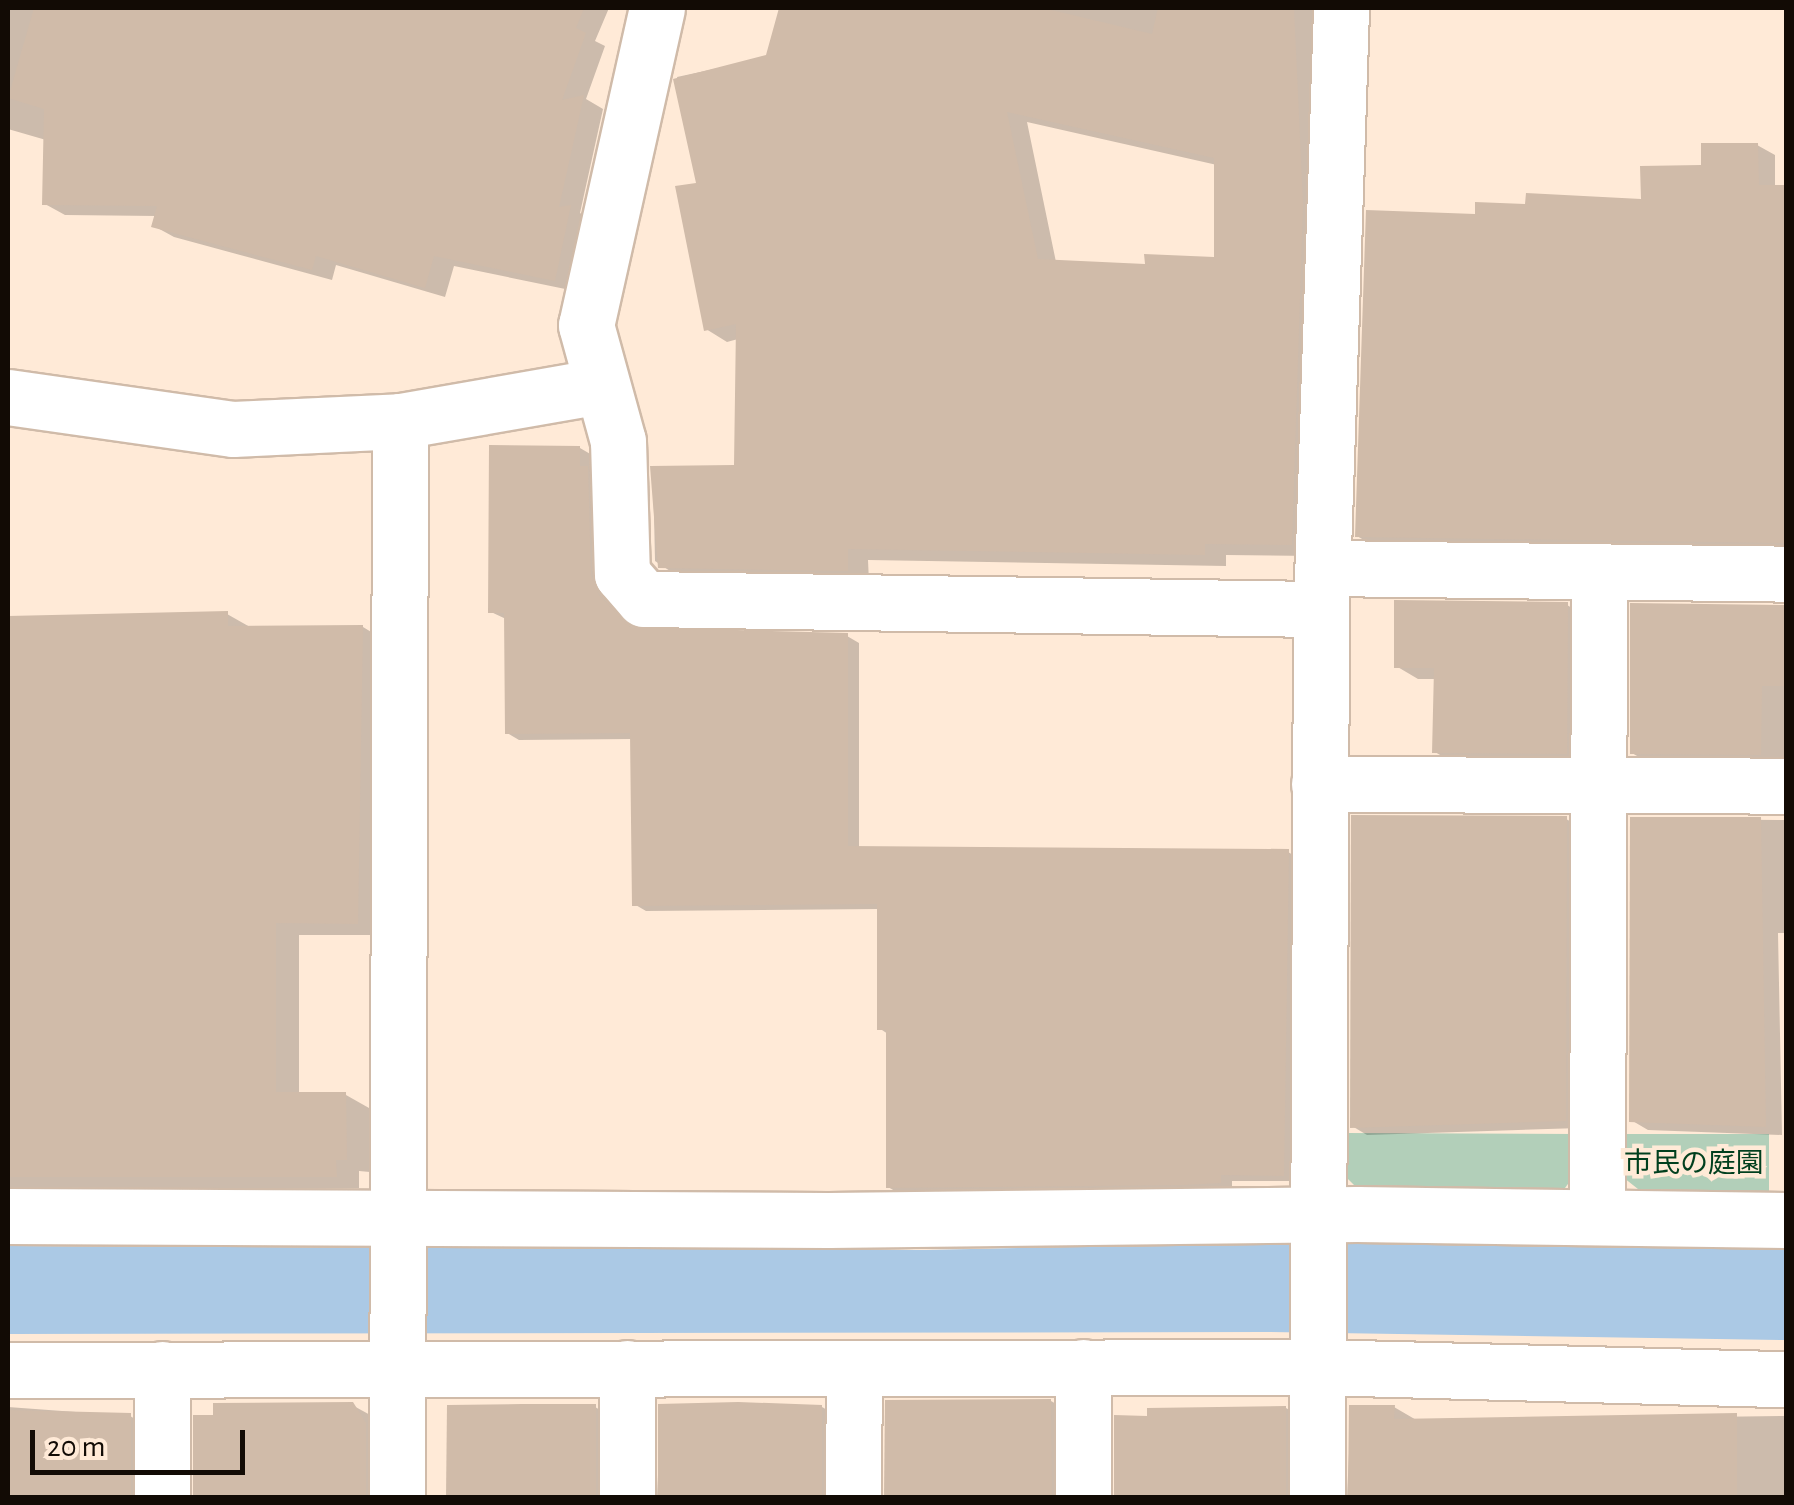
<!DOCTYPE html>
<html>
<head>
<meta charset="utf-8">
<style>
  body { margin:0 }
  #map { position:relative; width:1794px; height:1505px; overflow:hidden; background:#ffead7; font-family:"Alegreya Sans","Noto Sans JP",sans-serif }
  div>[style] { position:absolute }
  .green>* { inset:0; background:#b2cfb9 }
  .water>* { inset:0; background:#abc9e5 }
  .shadow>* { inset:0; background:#0003 }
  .building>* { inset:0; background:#d0bba9 }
  .roads { filter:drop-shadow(2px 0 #d0bba9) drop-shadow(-2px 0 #d0bba9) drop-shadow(0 2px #d0bba9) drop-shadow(0 -2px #d0bba9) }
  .street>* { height:55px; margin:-27.5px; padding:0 27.5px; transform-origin:27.5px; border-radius:27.5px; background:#fff }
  span { translate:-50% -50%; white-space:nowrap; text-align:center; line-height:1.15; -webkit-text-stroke:9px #ffead7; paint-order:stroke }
  .park-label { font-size:28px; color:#013f1e }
  .frame { position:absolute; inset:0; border:10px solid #120b05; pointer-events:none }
  .scale { position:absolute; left:30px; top:1430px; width:215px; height:45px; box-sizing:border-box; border:5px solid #120b05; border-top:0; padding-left:12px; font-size:30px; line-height:35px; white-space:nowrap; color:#120b05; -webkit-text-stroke:8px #ffead7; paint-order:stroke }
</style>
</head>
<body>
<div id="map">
  <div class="green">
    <i style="clip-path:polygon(1345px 1133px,1576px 1134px,1576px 1173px,1565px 1188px,1360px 1191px,1345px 1176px)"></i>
    <i style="clip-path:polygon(1619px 1134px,1769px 1134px,1769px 1194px,1643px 1193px,1619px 1174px)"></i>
  </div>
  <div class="water">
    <i style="clip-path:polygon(1351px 1241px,1786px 1242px,1786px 1340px,1266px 1332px,8px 1334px,8px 1246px,926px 1250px)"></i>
  </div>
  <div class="shadow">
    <i style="clip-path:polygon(8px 8px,609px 8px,595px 41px,605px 46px,586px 99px,603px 109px,580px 213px,590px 219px,575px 291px,454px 266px,445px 297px,336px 265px,332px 280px,174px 237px,154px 226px,157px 216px,65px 215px,45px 204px,46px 140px,8px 129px)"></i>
    <i style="clip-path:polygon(evenodd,873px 8px,1317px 8px,1313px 556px,1226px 555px,1226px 566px,868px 560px,869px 582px,682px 579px,655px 561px,653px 468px,737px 468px,738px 339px,727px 342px,706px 329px,699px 185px,677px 77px,932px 22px,873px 8px,1027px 122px,1217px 165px,1216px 259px,1148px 266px,1056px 262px,1027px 122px)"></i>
    <i style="clip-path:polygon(1757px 145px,1775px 155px,1775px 188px,1786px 187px,1786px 551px,1374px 546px,1357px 536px,1477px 217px,1528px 207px,1643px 202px)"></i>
    <i style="clip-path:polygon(580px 448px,592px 455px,602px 585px,610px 604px,635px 630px,847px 636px,859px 643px,859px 849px,1288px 852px,1300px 859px,1295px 1181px,1232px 1181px,1232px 1189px,900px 1194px,888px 1187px,888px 1034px,879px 1028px,879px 909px,646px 911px,634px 904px,632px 739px,519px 740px,507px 733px,506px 619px,491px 612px)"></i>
    <i style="clip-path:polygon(1567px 605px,1589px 618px,1589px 765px,1457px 765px,1435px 752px,1436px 679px,1418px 679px,1396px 666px)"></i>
    <i style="clip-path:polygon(1633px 606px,1786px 608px,1786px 763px,1649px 763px,1632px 753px)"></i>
    <i style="clip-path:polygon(227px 614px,250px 627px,363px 627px,386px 641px,380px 935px,299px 935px,299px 1094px,346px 1095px,369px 1108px,370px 1172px,359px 1171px,359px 1188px,8px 1189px,8px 617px)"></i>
    <i style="clip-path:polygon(1566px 819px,1581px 827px,1580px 1128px,1367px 1135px,1352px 1126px)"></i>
    <i style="clip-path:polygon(1632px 819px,1786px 820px,1786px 933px,1778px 933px,1782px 1135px,1648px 1130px,1631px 1120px)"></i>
    <i style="clip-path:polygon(1051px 1401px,1070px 1412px,1070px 1498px,887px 1498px)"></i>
    <i style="clip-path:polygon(352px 1405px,372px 1416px,388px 1498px,196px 1498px)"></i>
    <i style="clip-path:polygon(661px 1406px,822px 1407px,841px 1418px,840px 1498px,657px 1498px)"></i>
    <i style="clip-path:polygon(8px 1407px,130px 1416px,149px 1427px,152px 1498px,8px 1498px)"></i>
    <i style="clip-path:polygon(595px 1407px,614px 1418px,614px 1498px,449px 1498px)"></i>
    <i style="clip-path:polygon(1394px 1407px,1418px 1421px,1786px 1416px,1786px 1498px,1347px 1498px,1351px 1408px)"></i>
    <i style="clip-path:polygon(1286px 1408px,1305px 1419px,1305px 1498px,1114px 1498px,1117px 1418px)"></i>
  </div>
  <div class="building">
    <i style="clip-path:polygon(34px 8px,584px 8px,576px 28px,586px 33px,562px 100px,584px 95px,559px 207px,571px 205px,555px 281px,434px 256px,425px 288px,316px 256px,312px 270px,151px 227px,157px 206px,42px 205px,44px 109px,8px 98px)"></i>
    <i style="clip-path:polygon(evenodd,779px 8px,1043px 8px,1152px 34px,1158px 8px,1294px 8px,1303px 204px,1292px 545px,1205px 544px,1205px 555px,848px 549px,848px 571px,658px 568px,650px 466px,734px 465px,736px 324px,704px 331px,675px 186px,696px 183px,673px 79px,766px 55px,779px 8px,1007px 112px,1214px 158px,1214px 257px,1144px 254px,1145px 264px,1038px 259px,1007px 112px)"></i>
    <i style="clip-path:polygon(1701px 143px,1758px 143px,1759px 185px,1786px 185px,1786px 543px,1355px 537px,1366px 210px,1475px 214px,1475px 202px,1525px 204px,1526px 193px,1641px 199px,1640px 166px,1701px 165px)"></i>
    <i style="clip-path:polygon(489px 445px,580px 446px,580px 466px,588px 466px,591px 576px,599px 595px,630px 627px,848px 633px,848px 846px,1289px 849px,1284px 1176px,1221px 1175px,1221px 1183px,1183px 1185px,886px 1188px,886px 1030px,877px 1030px,877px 904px,632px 906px,630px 733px,505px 734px,504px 613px,488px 613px)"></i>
    <i style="clip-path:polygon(1394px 600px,1568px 602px,1567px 754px,1432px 753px,1434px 668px,1394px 668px)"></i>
    <i style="clip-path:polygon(1630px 603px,1786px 605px,1786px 686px,1762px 686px,1761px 755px,1630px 754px)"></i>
    <i style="clip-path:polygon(228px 611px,228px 626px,363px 625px,358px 924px,276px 923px,276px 1092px,346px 1092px,347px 1160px,336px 1160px,337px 1177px,8px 1177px,8px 616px)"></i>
    <i style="clip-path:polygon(1351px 815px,1567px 816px,1566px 1121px,1350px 1128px)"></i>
    <i style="clip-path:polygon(1630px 817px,1761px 817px,1766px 1127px,1629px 1122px)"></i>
    <i style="clip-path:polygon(1051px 1399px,1052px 1498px,884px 1498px,885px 1400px)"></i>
    <i style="clip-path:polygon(353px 1402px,366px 1423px,366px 1498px,193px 1498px,193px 1415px,213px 1415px,213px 1403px)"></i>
    <i style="clip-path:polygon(738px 1402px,822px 1405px,822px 1498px,658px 1498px,658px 1404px)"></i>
    <i style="clip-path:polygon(522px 1404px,596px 1404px,596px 1498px,446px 1498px,447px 1405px)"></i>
    <i style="clip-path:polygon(1349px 1405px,1395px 1405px,1394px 1419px,1737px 1413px,1737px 1498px,1348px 1498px)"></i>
    <i style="clip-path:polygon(1286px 1406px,1286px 1498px,1114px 1498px,1114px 1415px,1147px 1416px,1147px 1408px)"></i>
    <i style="clip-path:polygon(8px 1410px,131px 1413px,131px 1498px,8px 1498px)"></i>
  </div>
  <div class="roads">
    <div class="street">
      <i style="left:657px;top:8px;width:325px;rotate:102.6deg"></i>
      <i style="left:586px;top:325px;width:120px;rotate:74.6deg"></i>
      <i style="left:618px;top:441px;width:133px;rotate:88.3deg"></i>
      <i style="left:622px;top:574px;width:33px;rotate:49deg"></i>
      <i style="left:644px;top:599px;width:677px;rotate:0.85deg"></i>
      <i style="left:8px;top:397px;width:227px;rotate:8.1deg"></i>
      <i style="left:233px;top:429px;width:167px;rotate:-2.7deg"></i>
      <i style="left:400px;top:421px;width:204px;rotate:-9.9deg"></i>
      <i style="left:1323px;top:568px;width:463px;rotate:0.7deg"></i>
      <i style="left:1319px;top:784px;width:467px;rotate:0.2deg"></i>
      <i style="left:8px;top:1216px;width:820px;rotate:0.28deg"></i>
      <i style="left:828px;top:1220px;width:529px;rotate:-0.65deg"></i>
      <i style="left:1357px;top:1214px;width:429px;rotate:0.8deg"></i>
      <i style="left:1597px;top:1217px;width:645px;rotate:-89.82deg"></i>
      <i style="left:8px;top:1370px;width:1309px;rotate:-0.13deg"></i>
      <i style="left:1317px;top:1367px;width:469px;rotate:1.5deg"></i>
      <i style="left:162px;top:1498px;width:129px;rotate:-90deg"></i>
      <i style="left:397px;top:1498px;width:1077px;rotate:-89.84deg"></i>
      <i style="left:627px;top:1498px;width:130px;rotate:-90deg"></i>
      <i style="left:853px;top:1498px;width:130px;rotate:-89.6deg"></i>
      <i style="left:1083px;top:1498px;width:131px;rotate:-90deg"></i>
      <i style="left:1317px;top:1498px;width:889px;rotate:-89.74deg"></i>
      <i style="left:1321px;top:609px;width:601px;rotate:-88.09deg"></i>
    </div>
  </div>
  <div class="park-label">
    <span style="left:1694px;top:1164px">市民の庭園</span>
  </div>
  <div class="frame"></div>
  <div class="scale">20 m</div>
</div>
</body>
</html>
